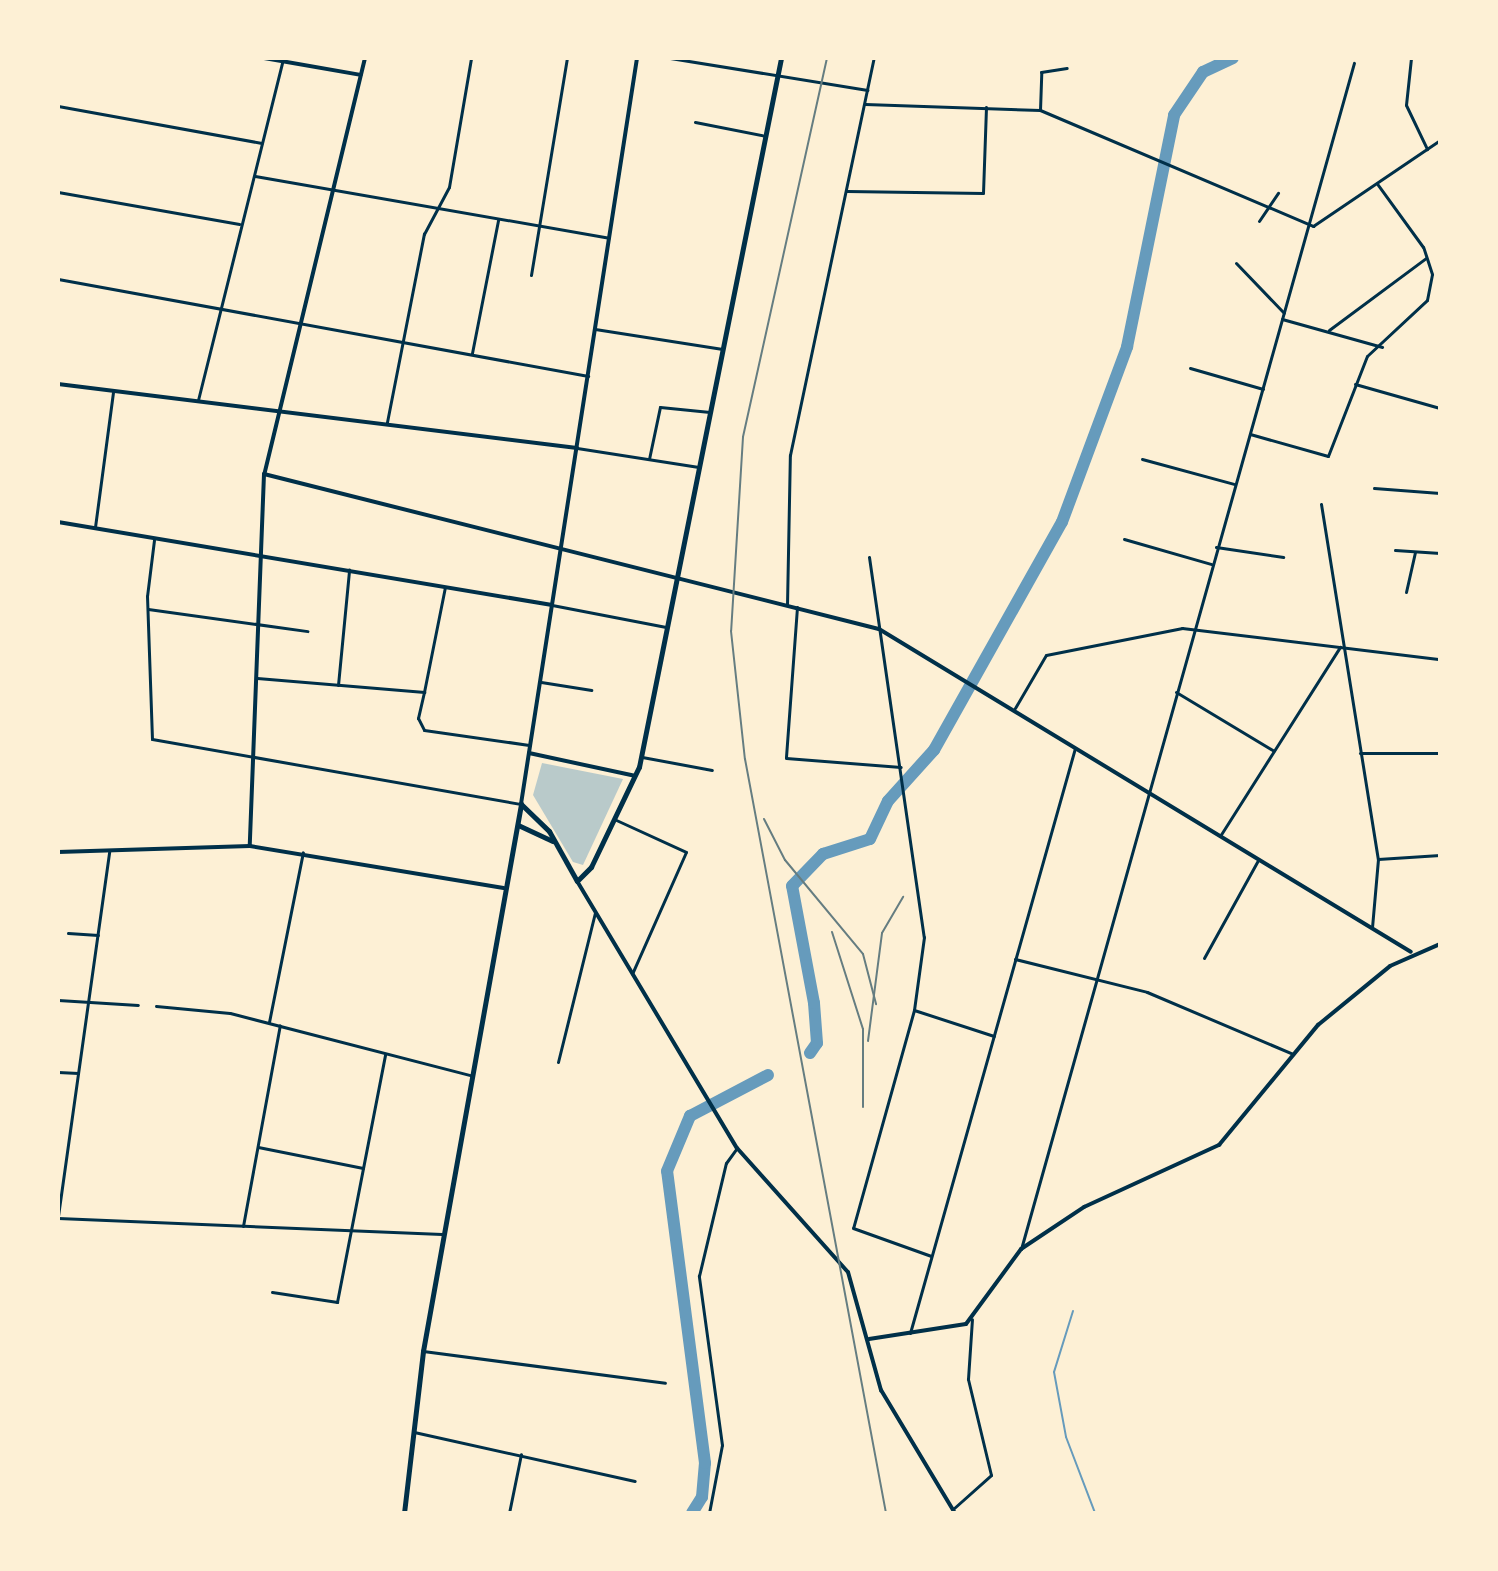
<!DOCTYPE html>
<html>
<head>
<meta charset="utf-8">
<style>
  body { margin:0 }
  #map { position:relative; width:1498px; height:1571px; overflow:hidden; background:#fdf0d5; font-family:"Noto Sans",sans-serif }
  div>[style] { position:absolute }
  .green>* { inset:0; background:#b9caca }
  .stream>* { height:2px; margin:-1px; padding:0 1px; transform-origin:1px; border-radius:1px; background:#669bbc }
  .river>* { height:12px; margin:-6px; padding:0 6px; transform-origin:6px; border-radius:6px; background:#669bbc }
  .minor>* { height:3px; margin:-1.5px; padding:0 1.5px; transform-origin:1.5px; border-radius:1.5px; background:#003049 }
  .tertiary>* { height:4px; margin:-2px; padding:0 2px; transform-origin:2px; border-radius:2px; background:#003049 }
  .secondary>* { height:4px; margin:-2px; padding:0 2px; transform-origin:2px; border-radius:2px; background:#003049 }
  .primary>* { height:5px; margin:-2.5px; padding:0 2.5px; transform-origin:2.5px; border-radius:2.5px; background:#003049 }
  .rail>* { height:2px; margin:-1px; padding:0 1px; transform-origin:1px; border-radius:1px; background:#657d81 }
  span { translate:-50% -50%; white-space:nowrap; text-align:center; line-height:1.15; -webkit-text-stroke:6px #fdf0d5; paint-order:stroke }
  .frame { position:absolute; inset:0; border:60px solid #fdf0d5; pointer-events:none }
</style>
</head>
<body>
<div id="map">
  <div class="green">
    <i style="clip-path:polygon(542px 763px,623px 779px,583px 865px,573px 862px,533px 795px)"></i>
  </div>
  <div class="stream">
    <i style="left:1073px;top:1311px;width:64px;rotate:107.3deg"></i>
    <i style="left:1054px;top:1372px;width:66px;rotate:79.5deg"></i>
    <i style="left:1066px;top:1437px;width:81px;rotate:69.1deg"></i>
  </div>
  <div class="river">
    <i style="left:810px;top:1053px;width:12px;rotate:-55deg"></i>
    <i style="left:817px;top:1043px;width:40px;rotate:-94.3deg"></i>
    <i style="left:814px;top:1003px;width:119px;rotate:-100.6deg"></i>
    <i style="left:792px;top:886px;width:45px;rotate:-45.9deg"></i>
    <i style="left:823px;top:854px;width:49px;rotate:-17.7deg"></i>
    <i style="left:870px;top:839px;width:42px;rotate:-64.7deg"></i>
    <i style="left:888px;top:801px;width:69px;rotate:-48deg"></i>
    <i style="left:934px;top:750px;width:261px;rotate:-60.7deg"></i>
    <i style="left:1062px;top:522px;width:187px;rotate:-69.6deg"></i>
    <i style="left:1127px;top:347px;width:237px;rotate:-78.5deg"></i>
    <i style="left:1174px;top:115px;width:52px;rotate:-56deg"></i>
    <i style="left:1203px;top:72px;width:33px;rotate:-25deg"></i>
    <i style="left:692px;top:1513px;width:19px;rotate:-58deg"></i>
    <i style="left:702px;top:1497px;width:34px;rotate:-85deg"></i>
    <i style="left:705px;top:1463px;width:294px;rotate:-97.4deg"></i>
    <i style="left:667px;top:1171px;width:60px;rotate:-67.3deg"></i>
    <i style="left:690px;top:1116px;width:88px;rotate:-27.7deg"></i>
  </div>
  <div class="minor">
    <i style="left:670px;top:58px;width:200px;rotate:9.2deg"></i>
    <i style="left:1411px;top:58px;width:47px;rotate:96.1deg"></i>
    <i style="left:1406px;top:105px;width:49px;rotate:64.5deg"></i>
    <i style="left:865px;top:104px;width:175px;rotate:2deg"></i>
    <i style="left:1040px;top:110px;width:297px;rotate:23deg"></i>
    <i style="left:1313px;top:226px;width:153px;rotate:-34.1deg"></i>
    <i style="left:58px;top:106px;width:207px;rotate:10.3deg"></i>
    <i style="left:1040px;top:110px;width:38px;rotate:-88deg"></i>
    <i style="left:1041px;top:72px;width:26px;rotate:-9deg"></i>
    <i style="left:695px;top:122px;width:72px;rotate:11.2deg"></i>
    <i style="left:255px;top:176px;width:359px;rotate:9.9deg"></i>
    <i style="left:847px;top:191px;width:136px;rotate:0.8deg"></i>
    <i style="left:983px;top:193px;width:86px;rotate:-88deg"></i>
    <i style="left:58px;top:192px;width:184px;rotate:10deg"></i>
    <i style="left:1259px;top:221px;width:34px;rotate:-56deg"></i>
    <i style="left:1236px;top:263px;width:69px;rotate:46.2deg"></i>
    <i style="left:531px;top:275px;width:220px;rotate:-80.6deg"></i>
    <i style="left:58px;top:279px;width:539px;rotate:10.37deg"></i>
    <i style="left:1282px;top:319px;width:104px;rotate:15.6deg"></i>
    <i style="left:595px;top:329px;width:129px;rotate:8.9deg"></i>
    <i style="left:1329px;top:330px;width:121px;rotate:-36.6deg"></i>
    <i style="left:472px;top:353px;width:136px;rotate:-78.9deg"></i>
    <i style="left:1190px;top:368px;width:76px;rotate:16deg"></i>
    <i style="left:1355px;top:384px;width:88px;rotate:15.8deg"></i>
    <i style="left:198px;top:400px;width:352px;rotate:-76deg"></i>
    <i style="left:387px;top:422px;width:192px;rotate:-78.9deg"></i>
    <i style="left:424px;top:234px;width:53px;rotate:-62deg"></i>
    <i style="left:449px;top:187px;width:131px;rotate:-80.3deg"></i>
    <i style="left:1250px;top:434px;width:81px;rotate:15.8deg"></i>
    <i style="left:1328px;top:456px;width:107px;rotate:-68.7deg"></i>
    <i style="left:1367px;top:356px;width:82px;rotate:-43deg"></i>
    <i style="left:1427px;top:300px;width:26px;rotate:-79deg"></i>
    <i style="left:1432px;top:274px;width:28px;rotate:-108deg"></i>
    <i style="left:1423px;top:247px;width:77px;rotate:-126deg"></i>
    <i style="left:577px;top:448px;width:123px;rotate:8.9deg"></i>
    <i style="left:649px;top:459px;width:53px;rotate:-78.1deg"></i>
    <i style="left:660px;top:407px;width:50px;rotate:5.7deg"></i>
    <i style="left:1142px;top:459px;width:95px;rotate:15.2deg"></i>
    <i style="left:1374px;top:488px;width:66px;rotate:4.3deg"></i>
    <i style="left:1321px;top:504px;width:360px;rotate:80.9deg"></i>
    <i style="left:1378px;top:859px;width:68px;rotate:95deg"></i>
    <i style="left:95px;top:527px;width:136px;rotate:-82.4deg"></i>
    <i style="left:1124px;top:539px;width:91px;rotate:16deg"></i>
    <i style="left:154px;top:540px;width:56px;rotate:97.1deg"></i>
    <i style="left:147px;top:596px;width:143px;rotate:88deg"></i>
    <i style="left:152px;top:739px;width:375px;rotate:10deg"></i>
    <i style="left:1216px;top:547px;width:68px;rotate:8.5deg"></i>
    <i style="left:1395px;top:550px;width:45px;rotate:3.8deg"></i>
    <i style="left:869px;top:557px;width:384px;rotate:81.8deg"></i>
    <i style="left:924px;top:937px;width:74px;rotate:97.8deg"></i>
    <i style="left:914px;top:1010px;width:226px;rotate:105.6deg"></i>
    <i style="left:853px;top:1228px;width:83px;rotate:19.7deg"></i>
    <i style="left:1406px;top:592px;width:41px;rotate:-77.3deg"></i>
    <i style="left:552px;top:605px;width:116px;rotate:10.9deg"></i>
    <i style="left:787px;top:605px;width:150px;rotate:-88.9deg"></i>
    <i style="left:790px;top:455px;width:406px;rotate:-78.1deg"></i>
    <i style="left:797px;top:607px;width:151px;rotate:94.2deg"></i>
    <i style="left:786px;top:758px;width:115px;rotate:4.5deg"></i>
    <i style="left:148px;top:609px;width:161px;rotate:7.9deg"></i>
    <i style="left:257px;top:678px;width:168px;rotate:4.8deg"></i>
    <i style="left:424px;top:692px;width:107px;rotate:-78.7deg"></i>
    <i style="left:541px;top:682px;width:51px;rotate:9.1deg"></i>
    <i style="left:338px;top:685px;width:116px;rotate:-84.5deg"></i>
    <i style="left:424px;top:692px;width:27px;rotate:103deg"></i>
    <i style="left:418px;top:718px;width:13px;rotate:63deg"></i>
    <i style="left:424px;top:730px;width:106px;rotate:8.1deg"></i>
    <i style="left:1176px;top:692px;width:114px;rotate:31deg"></i>
    <i style="left:1015px;top:708px;width:61px;rotate:-59.7deg"></i>
    <i style="left:1046px;top:655px;width:139px;rotate:-11.2deg"></i>
    <i style="left:1182px;top:628px;width:260px;rotate:6.9deg"></i>
    <i style="left:1360px;top:753px;width:80px"></i>
    <i style="left:642px;top:757px;width:71px;rotate:10.5deg"></i>
    <i style="left:614px;top:819px;width:79px;rotate:24.6deg"></i>
    <i style="left:686px;top:852px;width:133px;rotate:113.9deg"></i>
    <i style="left:1220px;top:836px;width:224px;rotate:-57.6deg"></i>
    <i style="left:1378px;top:859px;width:62px;rotate:-3.7deg"></i>
    <i style="left:68px;top:933px;width:30px;rotate:4deg"></i>
    <i style="left:1204px;top:958px;width:112px;rotate:-61.1deg"></i>
    <i style="left:1015px;top:959px;width:136px;rotate:14deg"></i>
    <i style="left:1147px;top:992px;width:159px;rotate:23deg"></i>
    <i style="left:58px;top:1000px;width:80px;rotate:3.6deg"></i>
    <i style="left:156px;top:1006px;width:74px;rotate:5.4deg"></i>
    <i style="left:230px;top:1013px;width:248px;rotate:14.5deg"></i>
    <i style="left:914px;top:1010px;width:84px;rotate:18deg"></i>
    <i style="left:269px;top:1022px;width:173px;rotate:-78.7deg"></i>
    <i style="left:558px;top:1062px;width:154px;rotate:-76.1deg"></i>
    <i style="left:58px;top:1072px;width:20px;rotate:3deg"></i>
    <i style="left:258px;top:1147px;width:107px;rotate:11.3deg"></i>
    <i style="left:58px;top:1216px;width:368px;rotate:-82deg"></i>
    <i style="left:58px;top:1218px;width:384px;rotate:2.4deg"></i>
    <i style="left:243px;top:1226px;width:204px;rotate:-79.6deg"></i>
    <i style="left:1021px;top:1249px;width:1232px;rotate:-74.32deg"></i>
    <i style="left:272px;top:1292px;width:66px;rotate:8.7deg"></i>
    <i style="left:337px;top:1302px;width:252px;rotate:-79deg"></i>
    <i style="left:910px;top:1333px;width:608px;rotate:-74.25deg"></i>
    <i style="left:423px;top:1351px;width:244px;rotate:7.5deg"></i>
    <i style="left:414px;top:1432px;width:226px;rotate:12.5deg"></i>
    <i style="left:953px;top:1509px;width:51px;rotate:-41.8deg"></i>
    <i style="left:991px;top:1475px;width:99px;rotate:-103.5deg"></i>
    <i style="left:968px;top:1379px;width:60px;rotate:-86.2deg"></i>
    <i style="left:509px;top:1513px;width:60px;rotate:-78.5deg"></i>
    <i style="left:709px;top:1513px;width:69px;rotate:-79.2deg"></i>
    <i style="left:722px;top:1445px;width:171px;rotate:-97.8deg"></i>
    <i style="left:699px;top:1276px;width:116px;rotate:-76.6deg"></i>
    <i style="left:726px;top:1163px;width:19px;rotate:-54deg"></i>
  </div>
  <div class="tertiary">
    <i style="left:264px;top:58px;width:98px;rotate:9.9deg"></i>
    <i style="left:264px;top:474px;width:634px;rotate:14.15deg"></i>
    <i style="left:879px;top:629px;width:622px;rotate:31.26deg"></i>
    <i style="left:58px;top:852px;width:192px;rotate:-1.8deg"></i>
    <i style="left:869px;top:1339px;width:98px;rotate:-8.8deg"></i>
    <i style="left:966px;top:1324px;width:93px;rotate:-53.7deg"></i>
    <i style="left:1021px;top:1249px;width:76px;rotate:-33.7deg"></i>
    <i style="left:1084px;top:1207px;width:149px;rotate:-24.7deg"></i>
    <i style="left:1219px;top:1145px;width:156px;rotate:-50.5deg"></i>
    <i style="left:1318px;top:1025px;width:93px;rotate:-39.3deg"></i>
    <i style="left:1390px;top:966px;width:55px;rotate:-23.7deg"></i>
  </div>
  <div class="secondary">
    <i style="left:365px;top:58px;width:428px;rotate:103.6deg"></i>
    <i style="left:264px;top:474px;width:372px;rotate:92.2deg"></i>
    <i style="left:250px;top:846px;width:257px;rotate:9.4deg"></i>
    <i style="left:58px;top:384px;width:523px;rotate:7.03deg"></i>
    <i style="left:58px;top:522px;width:501px;rotate:9.54deg"></i>
    <i style="left:529px;top:753px;width:108px;rotate:12.2deg"></i>
    <i style="left:521px;top:804px;width:755px;rotate:-81.16deg"></i>
    <i style="left:577px;top:881px;width:311px;rotate:59.1deg"></i>
    <i style="left:737px;top:1148px;width:166px;rotate:48.2deg"></i>
    <i style="left:848px;top:1272px;width:123px;rotate:74.4deg"></i>
    <i style="left:881px;top:1390px;width:144px;rotate:59deg"></i>
  </div>
  <div class="primary">
    <i style="left:518px;top:825px;width:38px;rotate:25deg"></i>
    <i style="left:404px;top:1513px;width:163px;rotate:-83.3deg"></i>
    <i style="left:423px;top:1351px;width:556px;rotate:-79.84deg"></i>
    <i style="left:521px;top:804px;width:39px;rotate:44deg"></i>
    <i style="left:549px;top:831px;width:57px;rotate:60.8deg"></i>
    <i style="left:577px;top:881px;width:20px;rotate:-45deg"></i>
    <i style="left:591px;top:867px;width:111px;rotate:-64.4deg"></i>
    <i style="left:639px;top:767px;width:723px;rotate:-78.67deg"></i>
  </div>
  <div class="rail">
    <i style="left:827px;top:58px;width:388px;rotate:102.5deg"></i>
    <i style="left:743px;top:437px;width:194px;rotate:93.5deg"></i>
    <i style="left:731px;top:631px;width:129px;rotate:83.8deg"></i>
    <i style="left:745px;top:759px;width:767px;rotate:79.41deg"></i>
    <i style="left:764px;top:819px;width:46px;rotate:62.9deg"></i>
    <i style="left:785px;top:860px;width:122px;rotate:50.3deg"></i>
    <i style="left:863px;top:954px;width:52px;rotate:75.4deg"></i>
    <i style="left:832px;top:932px;width:102px;rotate:72.3deg"></i>
    <i style="left:863px;top:1029px;width:78px;rotate:90deg"></i>
    <i style="left:868px;top:1041px;width:109px;rotate:-82.6deg"></i>
    <i style="left:882px;top:933px;width:42px;rotate:-59.7deg"></i>
  </div>
  <div class="frame"></div>
</div>
</body>
</html>
